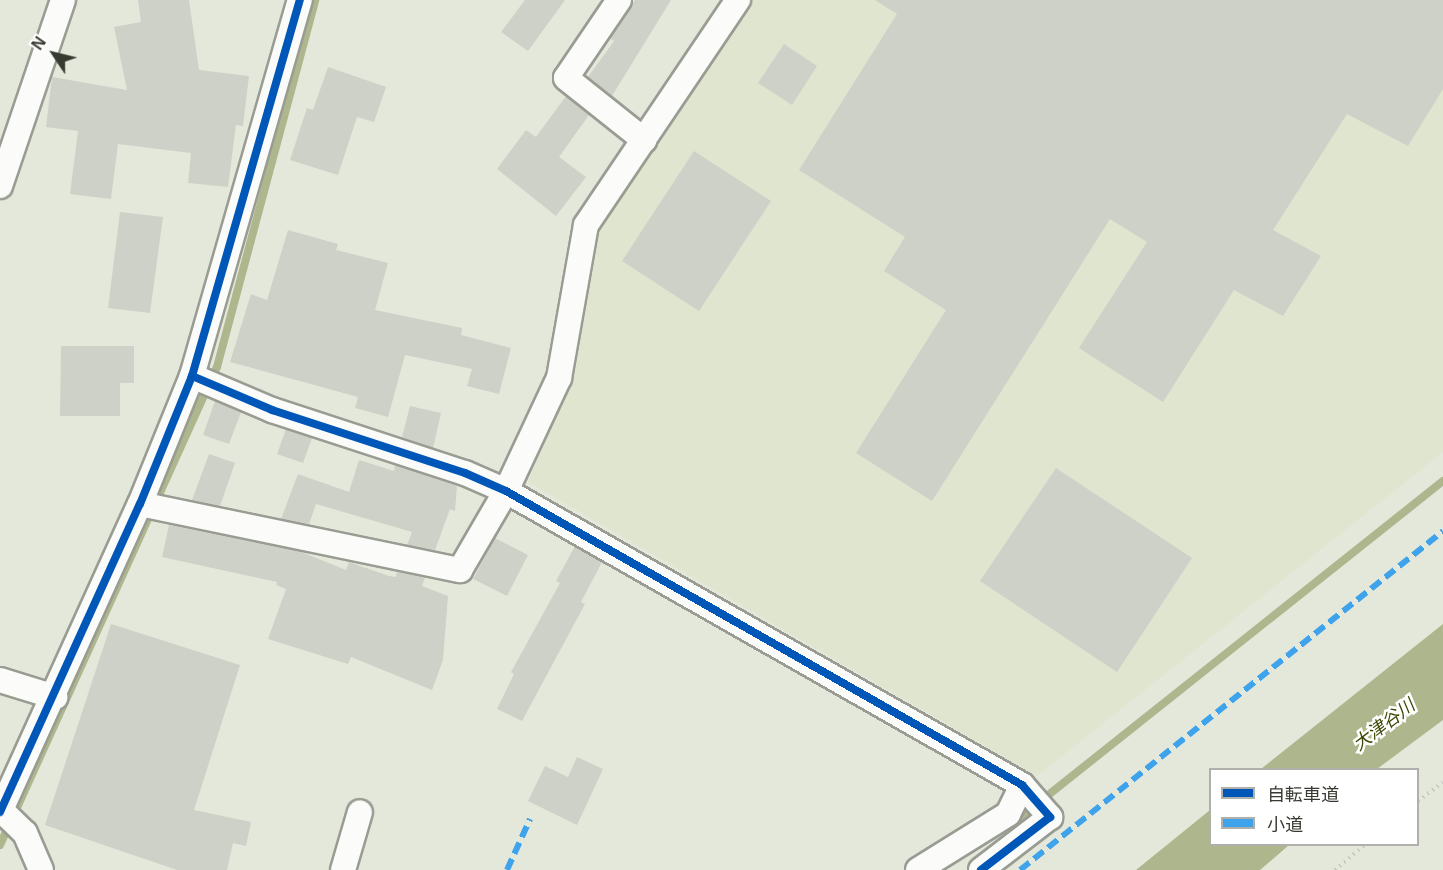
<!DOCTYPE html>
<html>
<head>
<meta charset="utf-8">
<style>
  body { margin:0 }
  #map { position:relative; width:1443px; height:870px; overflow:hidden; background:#e4e8db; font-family:Helvetica,"Noto Sans JP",sans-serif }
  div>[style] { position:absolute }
  .built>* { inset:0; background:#dfe5ce }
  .water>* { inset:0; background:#adb68c }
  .stream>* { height:8px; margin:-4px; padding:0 4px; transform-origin:4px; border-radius:4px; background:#adb68c }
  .building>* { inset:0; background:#ced1c7 }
  .path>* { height:4px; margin-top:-2px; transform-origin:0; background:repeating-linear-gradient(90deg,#c5c6c1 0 1.5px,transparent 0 6px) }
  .roads { filter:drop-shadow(2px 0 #999c92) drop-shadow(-2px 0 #999c92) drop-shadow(0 2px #999c92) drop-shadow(0 -2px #999c92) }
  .minor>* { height:24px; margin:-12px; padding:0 12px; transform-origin:12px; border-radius:12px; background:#fbfcfa }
  .quiet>* { height:6px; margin-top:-3px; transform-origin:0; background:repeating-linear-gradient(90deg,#3fa3eb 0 12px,transparent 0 18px) }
  .cycleway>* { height:8px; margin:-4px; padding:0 4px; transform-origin:4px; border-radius:4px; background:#0057b8 }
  span { translate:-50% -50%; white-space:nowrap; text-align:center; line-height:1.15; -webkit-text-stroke:5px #fff; paint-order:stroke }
  .water-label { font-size:18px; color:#3e4804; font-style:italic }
  .legend { position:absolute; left:1209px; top:768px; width:210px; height:78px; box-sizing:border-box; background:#fff; border:2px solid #afb0ac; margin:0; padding:8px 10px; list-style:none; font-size:18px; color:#373a30 }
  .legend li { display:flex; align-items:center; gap:12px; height:30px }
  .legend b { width:30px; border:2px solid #afb0ac }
  .north { position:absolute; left:24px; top:24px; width:60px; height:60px; -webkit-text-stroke:4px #fff; paint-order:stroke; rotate:305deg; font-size:16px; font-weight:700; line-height:24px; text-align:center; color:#373a30 }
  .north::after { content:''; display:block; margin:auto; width:21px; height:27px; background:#373a30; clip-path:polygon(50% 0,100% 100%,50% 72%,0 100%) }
</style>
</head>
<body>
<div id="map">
  <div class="built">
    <i style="clip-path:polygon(748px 0,1443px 0,1443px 452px,1037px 776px,528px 482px,571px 385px,595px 228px)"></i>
  </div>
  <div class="water">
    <i style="clip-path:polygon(1443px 624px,1443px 720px,1377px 769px,1261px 769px)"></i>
    <i style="clip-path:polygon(1210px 810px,1210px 844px,1289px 845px,1260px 870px,1136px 870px)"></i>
  </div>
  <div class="stream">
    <i style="left:1008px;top:827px;width:556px;rotate:-38.5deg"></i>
    <i style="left:0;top:845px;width:525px;rotate:-65.58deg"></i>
    <i style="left:217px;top:367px;width:380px;rotate:-75deg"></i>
  </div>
  <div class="building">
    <i style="clip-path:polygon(138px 0,189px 0,199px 70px,249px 76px,243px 126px,236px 125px,228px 187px,188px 183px,191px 153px,118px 144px,111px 199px,70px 194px,78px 131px,46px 127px,52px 77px,127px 90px,114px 27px,141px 22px)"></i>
    <i style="clip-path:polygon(525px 0,565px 0,528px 51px,501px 32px)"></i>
    <i style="clip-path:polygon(635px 0,671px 0,612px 96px,588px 77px,614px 41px,610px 38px)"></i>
    <i style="clip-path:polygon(875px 0,1443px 0,1443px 89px,1408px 146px,1347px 114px,1273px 230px,1321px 256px,1283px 316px,1234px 290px,1163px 402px,1079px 348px,1147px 242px,1110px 219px,932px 501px,856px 453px,946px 310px,884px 271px,905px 237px,799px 170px,897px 14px)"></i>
    <i style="clip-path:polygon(784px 44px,817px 66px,792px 105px,758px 83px)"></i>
    <i style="clip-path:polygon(328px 67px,386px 87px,374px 122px,357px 117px,338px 175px,290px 160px,307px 108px,313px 110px)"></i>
    <i style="clip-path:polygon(566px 96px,589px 115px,559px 157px,586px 177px,556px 216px,497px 169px,526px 130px,536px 137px)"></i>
    <i style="clip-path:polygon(694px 151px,771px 201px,699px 311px,622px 261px)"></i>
    <i style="clip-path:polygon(120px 212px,163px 217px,150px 313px,108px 308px)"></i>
    <i style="clip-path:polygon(288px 230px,338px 244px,336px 250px,388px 263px,375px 310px,462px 328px,461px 335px,511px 348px,499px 394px,467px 386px,472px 369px,405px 355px,388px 417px,355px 408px,358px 397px,230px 362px,251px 294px,267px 300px)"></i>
    <i style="clip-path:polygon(61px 346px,134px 346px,134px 383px,120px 383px,120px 416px,60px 416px)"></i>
    <i style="clip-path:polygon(215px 401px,241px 412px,229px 444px,203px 435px)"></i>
    <i style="clip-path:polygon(410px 406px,441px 413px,433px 448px,402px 437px)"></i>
    <i style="clip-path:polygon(286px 429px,312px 438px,303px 463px,277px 454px)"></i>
    <i style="clip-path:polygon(209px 454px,235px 463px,220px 506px,192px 500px)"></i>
    <i style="clip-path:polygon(359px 460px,394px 471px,395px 465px,457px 486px,455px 511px,450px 509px,435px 550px,407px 545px,412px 532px,316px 504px,309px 524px,281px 519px,298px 474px,349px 492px)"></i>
    <i style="clip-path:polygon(1056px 468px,1192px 558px,1117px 672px,980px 581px)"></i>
    <i style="clip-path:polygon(169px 525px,299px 551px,346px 570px,349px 562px,389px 576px,396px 577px,397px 572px,425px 577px,422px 586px,448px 596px,443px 660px,432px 690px,351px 657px,348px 664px,268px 639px,286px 589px,276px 585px,277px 582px,162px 557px)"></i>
    <i style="clip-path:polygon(495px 538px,528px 555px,507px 596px,473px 579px)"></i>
    <i style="clip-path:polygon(575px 546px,602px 562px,581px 602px,585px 604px,522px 721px,497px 709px,514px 674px,511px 672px,560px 583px,556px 581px)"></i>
    <i style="clip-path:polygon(111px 624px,240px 665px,194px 810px,251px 822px,246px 846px,233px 843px,227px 870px,177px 870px,45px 825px)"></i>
    <i style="clip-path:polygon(577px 757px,603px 769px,577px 825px,528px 801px,545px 766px,568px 777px)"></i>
  </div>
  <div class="path">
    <i style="left:1418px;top:801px;width:31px;rotate:-37deg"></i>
    <i style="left:1335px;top:870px;width:40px;rotate:-40deg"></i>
  </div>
  <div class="roads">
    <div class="minor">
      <i style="left:619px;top:0;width:94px;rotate:124.2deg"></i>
      <i style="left:566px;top:78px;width:100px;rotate:38.5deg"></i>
      <i style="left:0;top:186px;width:196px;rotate:-71.3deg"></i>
      <i style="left:192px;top:376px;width:87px;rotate:23deg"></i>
      <i style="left:272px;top:410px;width:203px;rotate:18.1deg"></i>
      <i style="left:465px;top:473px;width:45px;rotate:23.7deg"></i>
      <i style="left:506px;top:491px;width:594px;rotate:29.67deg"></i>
      <i style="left:1022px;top:785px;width:43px;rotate:48.8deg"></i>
      <i style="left:1050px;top:817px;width:87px;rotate:142.5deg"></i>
      <i style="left:140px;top:504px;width:327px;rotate:11.7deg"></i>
      <i style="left:460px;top:570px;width:91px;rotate:-59.8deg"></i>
      <i style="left:506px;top:491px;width:125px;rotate:-64.9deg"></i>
      <i style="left:559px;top:378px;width:155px;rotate:-80deg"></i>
      <i style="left:586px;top:225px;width:272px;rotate:-56deg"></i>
      <i style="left:0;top:680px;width:58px;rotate:17.2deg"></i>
      <i style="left:1px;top:810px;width:33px;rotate:44deg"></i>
      <i style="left:25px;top:833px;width:40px;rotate:66.6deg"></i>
      <i style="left:0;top:812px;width:338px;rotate:-65.6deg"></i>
      <i style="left:140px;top:504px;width:138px;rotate:-67.9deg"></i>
      <i style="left:192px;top:376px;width:391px;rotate:-74deg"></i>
      <i style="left:343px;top:870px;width:60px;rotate:-73.7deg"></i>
      <i style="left:918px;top:870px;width:106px;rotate:-31.9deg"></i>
      <i style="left:1008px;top:814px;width:32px;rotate:-64deg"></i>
    </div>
  </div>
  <div class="quiet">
    <i style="left:507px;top:870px;width:56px;rotate:-65.7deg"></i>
    <i style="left:1020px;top:870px;width:542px;rotate:-38.71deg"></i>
  </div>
  <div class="cycleway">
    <i style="left:192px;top:376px;width:87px;rotate:23deg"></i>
    <i style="left:272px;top:410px;width:203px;rotate:18.1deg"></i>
    <i style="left:465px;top:473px;width:45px;rotate:23.7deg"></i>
    <i style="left:506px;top:491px;width:594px;rotate:29.67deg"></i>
    <i style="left:1022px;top:785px;width:43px;rotate:48.8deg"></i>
    <i style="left:1050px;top:817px;width:87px;rotate:142.5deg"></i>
    <i style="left:0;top:812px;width:338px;rotate:-65.6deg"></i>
    <i style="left:140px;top:504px;width:138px;rotate:-67.9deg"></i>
    <i style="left:192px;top:376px;width:391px;rotate:-74deg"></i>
  </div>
  <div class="water-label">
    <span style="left:1384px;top:725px;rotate:-37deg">大津谷川</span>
  </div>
  <ul class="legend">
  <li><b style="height:8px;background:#0057b8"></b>自転車道</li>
  <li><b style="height:8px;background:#3fa3eb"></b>小道</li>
  </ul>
  <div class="north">N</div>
</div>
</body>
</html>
